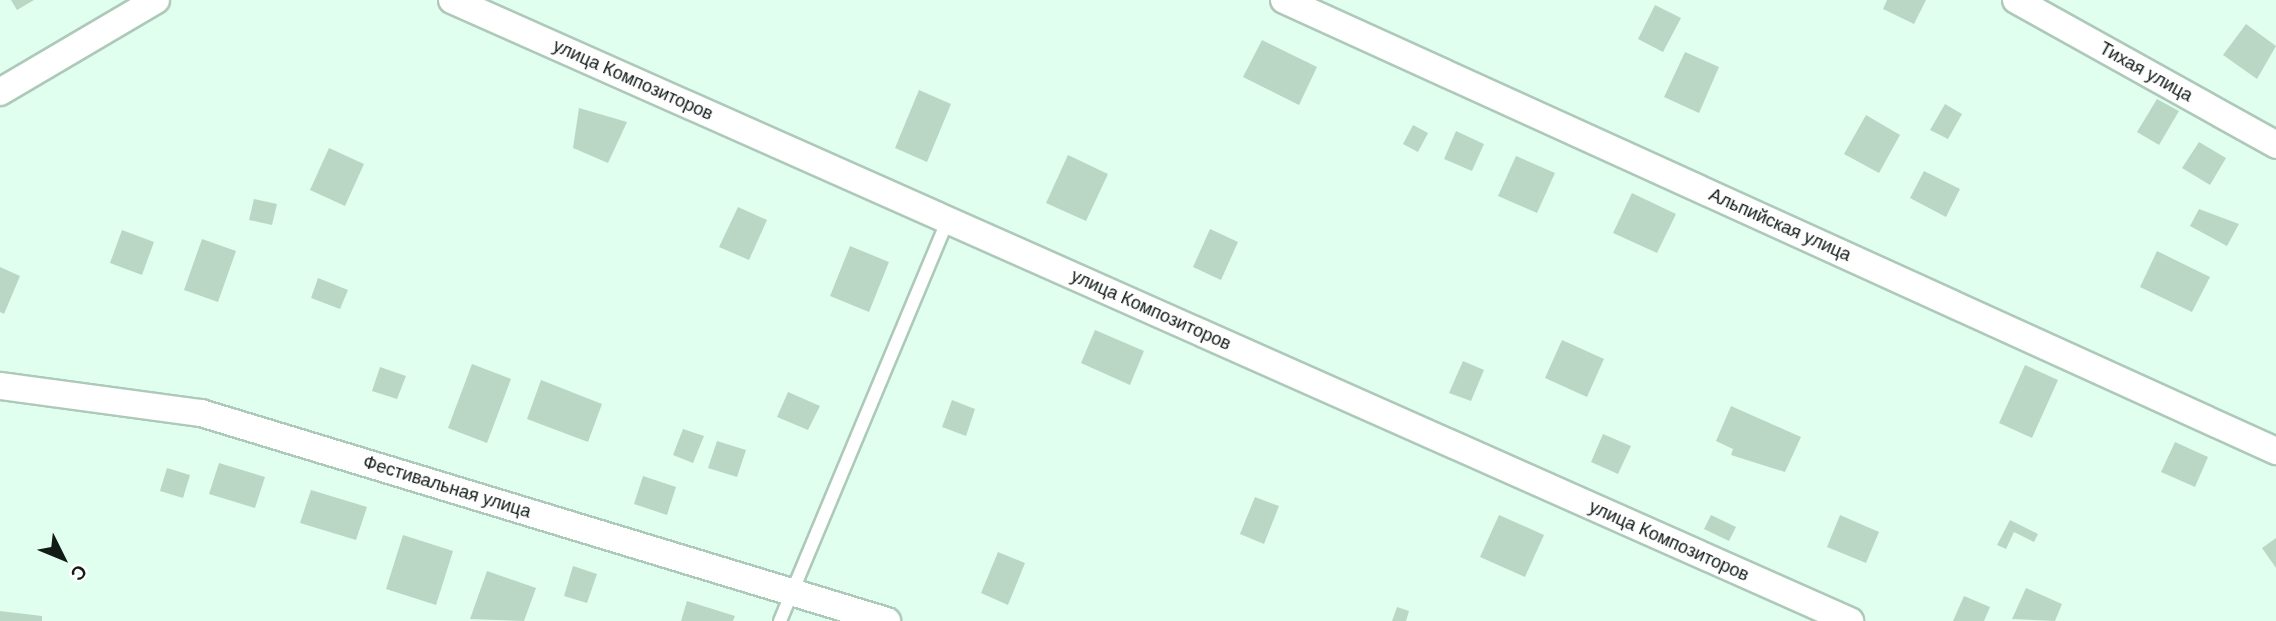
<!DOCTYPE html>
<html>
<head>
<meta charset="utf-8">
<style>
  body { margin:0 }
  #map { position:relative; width:2276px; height:621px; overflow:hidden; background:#e1ffee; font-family:Arial,sans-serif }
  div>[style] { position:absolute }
  .building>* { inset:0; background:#bad7c6 }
  .roads { filter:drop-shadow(2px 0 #adc9b9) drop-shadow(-2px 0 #adc9b9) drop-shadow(0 2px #adc9b9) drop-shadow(0 -2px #adc9b9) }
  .lane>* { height:12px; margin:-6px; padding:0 6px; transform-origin:6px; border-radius:6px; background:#fff }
  .street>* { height:26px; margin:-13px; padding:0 13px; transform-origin:13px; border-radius:13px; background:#fff }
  span { translate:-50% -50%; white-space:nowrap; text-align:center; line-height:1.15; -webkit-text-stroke:5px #fff; paint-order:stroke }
  .street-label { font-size:18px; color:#121c17 }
  .north { position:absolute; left:28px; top:523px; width:70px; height:70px; -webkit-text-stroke:5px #fff; paint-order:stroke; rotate:133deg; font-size:19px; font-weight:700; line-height:28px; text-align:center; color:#121c17 }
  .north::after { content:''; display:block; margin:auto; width:24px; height:32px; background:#121c17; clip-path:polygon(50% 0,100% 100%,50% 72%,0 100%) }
</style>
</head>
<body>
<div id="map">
  <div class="building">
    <i style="clip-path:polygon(11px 0,34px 0,17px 10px)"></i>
    <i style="clip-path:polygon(1887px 0,1926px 0,1914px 24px,1883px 9px)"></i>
    <i style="clip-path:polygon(1655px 5px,1681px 18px,1663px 52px,1638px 39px)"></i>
    <i style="clip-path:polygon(2246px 24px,2276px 46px,2257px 79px,2223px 55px)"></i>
    <i style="clip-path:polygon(1262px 40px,1317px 67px,1299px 105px,1243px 77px)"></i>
    <i style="clip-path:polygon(1685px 52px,1719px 67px,1699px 113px,1664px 97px)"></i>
    <i style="clip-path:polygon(919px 90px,951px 104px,927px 162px,895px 148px)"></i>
    <i style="clip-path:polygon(2157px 99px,2179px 111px,2159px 145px,2137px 132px)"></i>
    <i style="clip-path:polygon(1945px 104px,1962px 114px,1948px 139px,1930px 130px)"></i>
    <i style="clip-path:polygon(579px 108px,627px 122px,608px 163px,573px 148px)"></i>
    <i style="clip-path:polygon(1866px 115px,1900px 135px,1879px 173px,1844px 154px)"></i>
    <i style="clip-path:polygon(1413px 125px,1428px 133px,1418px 152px,1403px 144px)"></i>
    <i style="clip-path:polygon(1456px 131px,1484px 144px,1472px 171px,1444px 159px)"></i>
    <i style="clip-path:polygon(2199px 142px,2226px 158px,2210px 185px,2182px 168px)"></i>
    <i style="clip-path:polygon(329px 148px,364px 164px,345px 206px,310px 190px)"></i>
    <i style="clip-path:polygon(1068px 155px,1108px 174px,1086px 221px,1046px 203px)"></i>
    <i style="clip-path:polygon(1516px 156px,1555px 173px,1537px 213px,1498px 196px)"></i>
    <i style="clip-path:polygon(1924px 171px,1960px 189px,1946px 217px,1910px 198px)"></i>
    <i style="clip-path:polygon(1632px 193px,1676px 214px,1657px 253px,1613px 233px)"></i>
    <i style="clip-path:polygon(254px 199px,277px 204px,272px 225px,249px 220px)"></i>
    <i style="clip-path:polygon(738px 207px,767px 220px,749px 260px,719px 247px)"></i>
    <i style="clip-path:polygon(2199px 209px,2239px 224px,2227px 246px,2190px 226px)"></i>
    <i style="clip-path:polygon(1210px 229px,1238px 242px,1221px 280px,1193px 267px)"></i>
    <i style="clip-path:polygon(122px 230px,154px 242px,142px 275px,110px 263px)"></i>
    <i style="clip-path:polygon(202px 239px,236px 251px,218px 302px,184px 290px)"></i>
    <i style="clip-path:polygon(850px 246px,889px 262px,869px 312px,830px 296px)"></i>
    <i style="clip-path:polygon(2157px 251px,2210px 277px,2192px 312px,2140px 287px)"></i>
    <i style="clip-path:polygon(0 267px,20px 276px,4px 314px,0 312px)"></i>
    <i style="clip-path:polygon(318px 278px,348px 290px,340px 309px,311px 298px)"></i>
    <i style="clip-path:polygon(1095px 330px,1144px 351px,1130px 385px,1081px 363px)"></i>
    <i style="clip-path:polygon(1562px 340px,1604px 359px,1587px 397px,1545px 378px)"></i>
    <i style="clip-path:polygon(1463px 361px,1484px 370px,1471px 401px,1449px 393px)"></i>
    <i style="clip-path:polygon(472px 364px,511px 379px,487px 443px,448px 428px)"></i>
    <i style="clip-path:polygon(2025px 365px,2058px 380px,2032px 438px,1999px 423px)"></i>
    <i style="clip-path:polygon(380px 367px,406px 376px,397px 399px,372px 391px)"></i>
    <i style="clip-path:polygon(541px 380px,602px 404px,588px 442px,527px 419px)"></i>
    <i style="clip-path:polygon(788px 392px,820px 406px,808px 430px,777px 417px)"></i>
    <i style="clip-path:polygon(952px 400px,975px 409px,966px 436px,942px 427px)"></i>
    <i style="clip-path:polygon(1731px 406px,1801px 437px,1785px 472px,1731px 455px,1733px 449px,1716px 441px)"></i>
    <i style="clip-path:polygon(683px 429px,704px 436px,693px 463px,673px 455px)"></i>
    <i style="clip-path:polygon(1603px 434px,1631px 446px,1618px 474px,1591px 462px)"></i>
    <i style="clip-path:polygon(717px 441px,746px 450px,737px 477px,708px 468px)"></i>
    <i style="clip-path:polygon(2175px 442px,2208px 457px,2195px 487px,2161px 472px)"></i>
    <i style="clip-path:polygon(219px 463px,265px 477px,255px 508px,209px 494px)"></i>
    <i style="clip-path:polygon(167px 468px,190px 475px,183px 498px,160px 491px)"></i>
    <i style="clip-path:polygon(643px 476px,676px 487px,667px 515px,634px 504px)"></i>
    <i style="clip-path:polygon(311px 490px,367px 507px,356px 540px,300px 523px)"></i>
    <i style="clip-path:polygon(1255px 497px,1279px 506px,1264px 544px,1240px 534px)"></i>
    <i style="clip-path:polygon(1499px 515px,1544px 535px,1525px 577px,1480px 557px)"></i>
    <i style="clip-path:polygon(1711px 515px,1736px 527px,1729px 541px,1704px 529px)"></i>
    <i style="clip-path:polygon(1840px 515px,1879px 532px,1866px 563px,1827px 547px)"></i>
    <i style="clip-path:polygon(2010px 520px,2038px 534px,2034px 542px,2014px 532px,2006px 549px,1997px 545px)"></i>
    <i style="clip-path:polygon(403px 535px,453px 551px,436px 605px,386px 589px)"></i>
    <i style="clip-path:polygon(2276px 538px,2276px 568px,2262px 548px)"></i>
    <i style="clip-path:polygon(998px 552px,1025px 563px,1008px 605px,981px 593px)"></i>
    <i style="clip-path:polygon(573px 566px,597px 574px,587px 603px,564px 596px)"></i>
    <i style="clip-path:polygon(487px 571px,536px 588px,524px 621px,470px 619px)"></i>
    <i style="clip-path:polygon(2026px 588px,2062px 604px,2055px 621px,2012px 619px)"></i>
    <i style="clip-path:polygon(1964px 596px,1990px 607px,1984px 621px,1953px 621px)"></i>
    <i style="clip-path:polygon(687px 601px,735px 616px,733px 621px,681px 621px)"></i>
    <i style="clip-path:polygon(1397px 607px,1409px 611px,1406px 621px,1392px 621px)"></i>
    <i style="clip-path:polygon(0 611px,42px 616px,42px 621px,0 621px)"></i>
  </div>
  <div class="roads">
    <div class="lane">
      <i style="left:780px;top:621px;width:435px;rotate:-67.3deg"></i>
    </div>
    <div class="street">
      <i style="left:452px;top:0;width:1530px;rotate:23.95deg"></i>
      <i style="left:1284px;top:0;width:1090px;rotate:24.45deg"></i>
      <i style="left:2016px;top:0;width:298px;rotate:29.1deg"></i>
      <i style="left:0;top:92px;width:181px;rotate:-30.5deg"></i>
      <i style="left:0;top:386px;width:203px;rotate:7.7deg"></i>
      <i style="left:201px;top:413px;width:717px;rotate:16.87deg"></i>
    </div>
  </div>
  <div class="street-label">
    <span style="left:2146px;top:72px;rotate:29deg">Тихая улица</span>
    <span style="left:633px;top:80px;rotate:24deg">улица Композиторов</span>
    <span style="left:1780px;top:225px;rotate:24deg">Альпийская улица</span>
    <span style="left:1151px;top:310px;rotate:24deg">улица Композиторов</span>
    <span style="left:447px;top:487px;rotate:17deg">Фестивальная улица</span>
    <span style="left:1669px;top:541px;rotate:24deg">улица Композиторов</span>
  </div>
  <div class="north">С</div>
</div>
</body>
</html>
